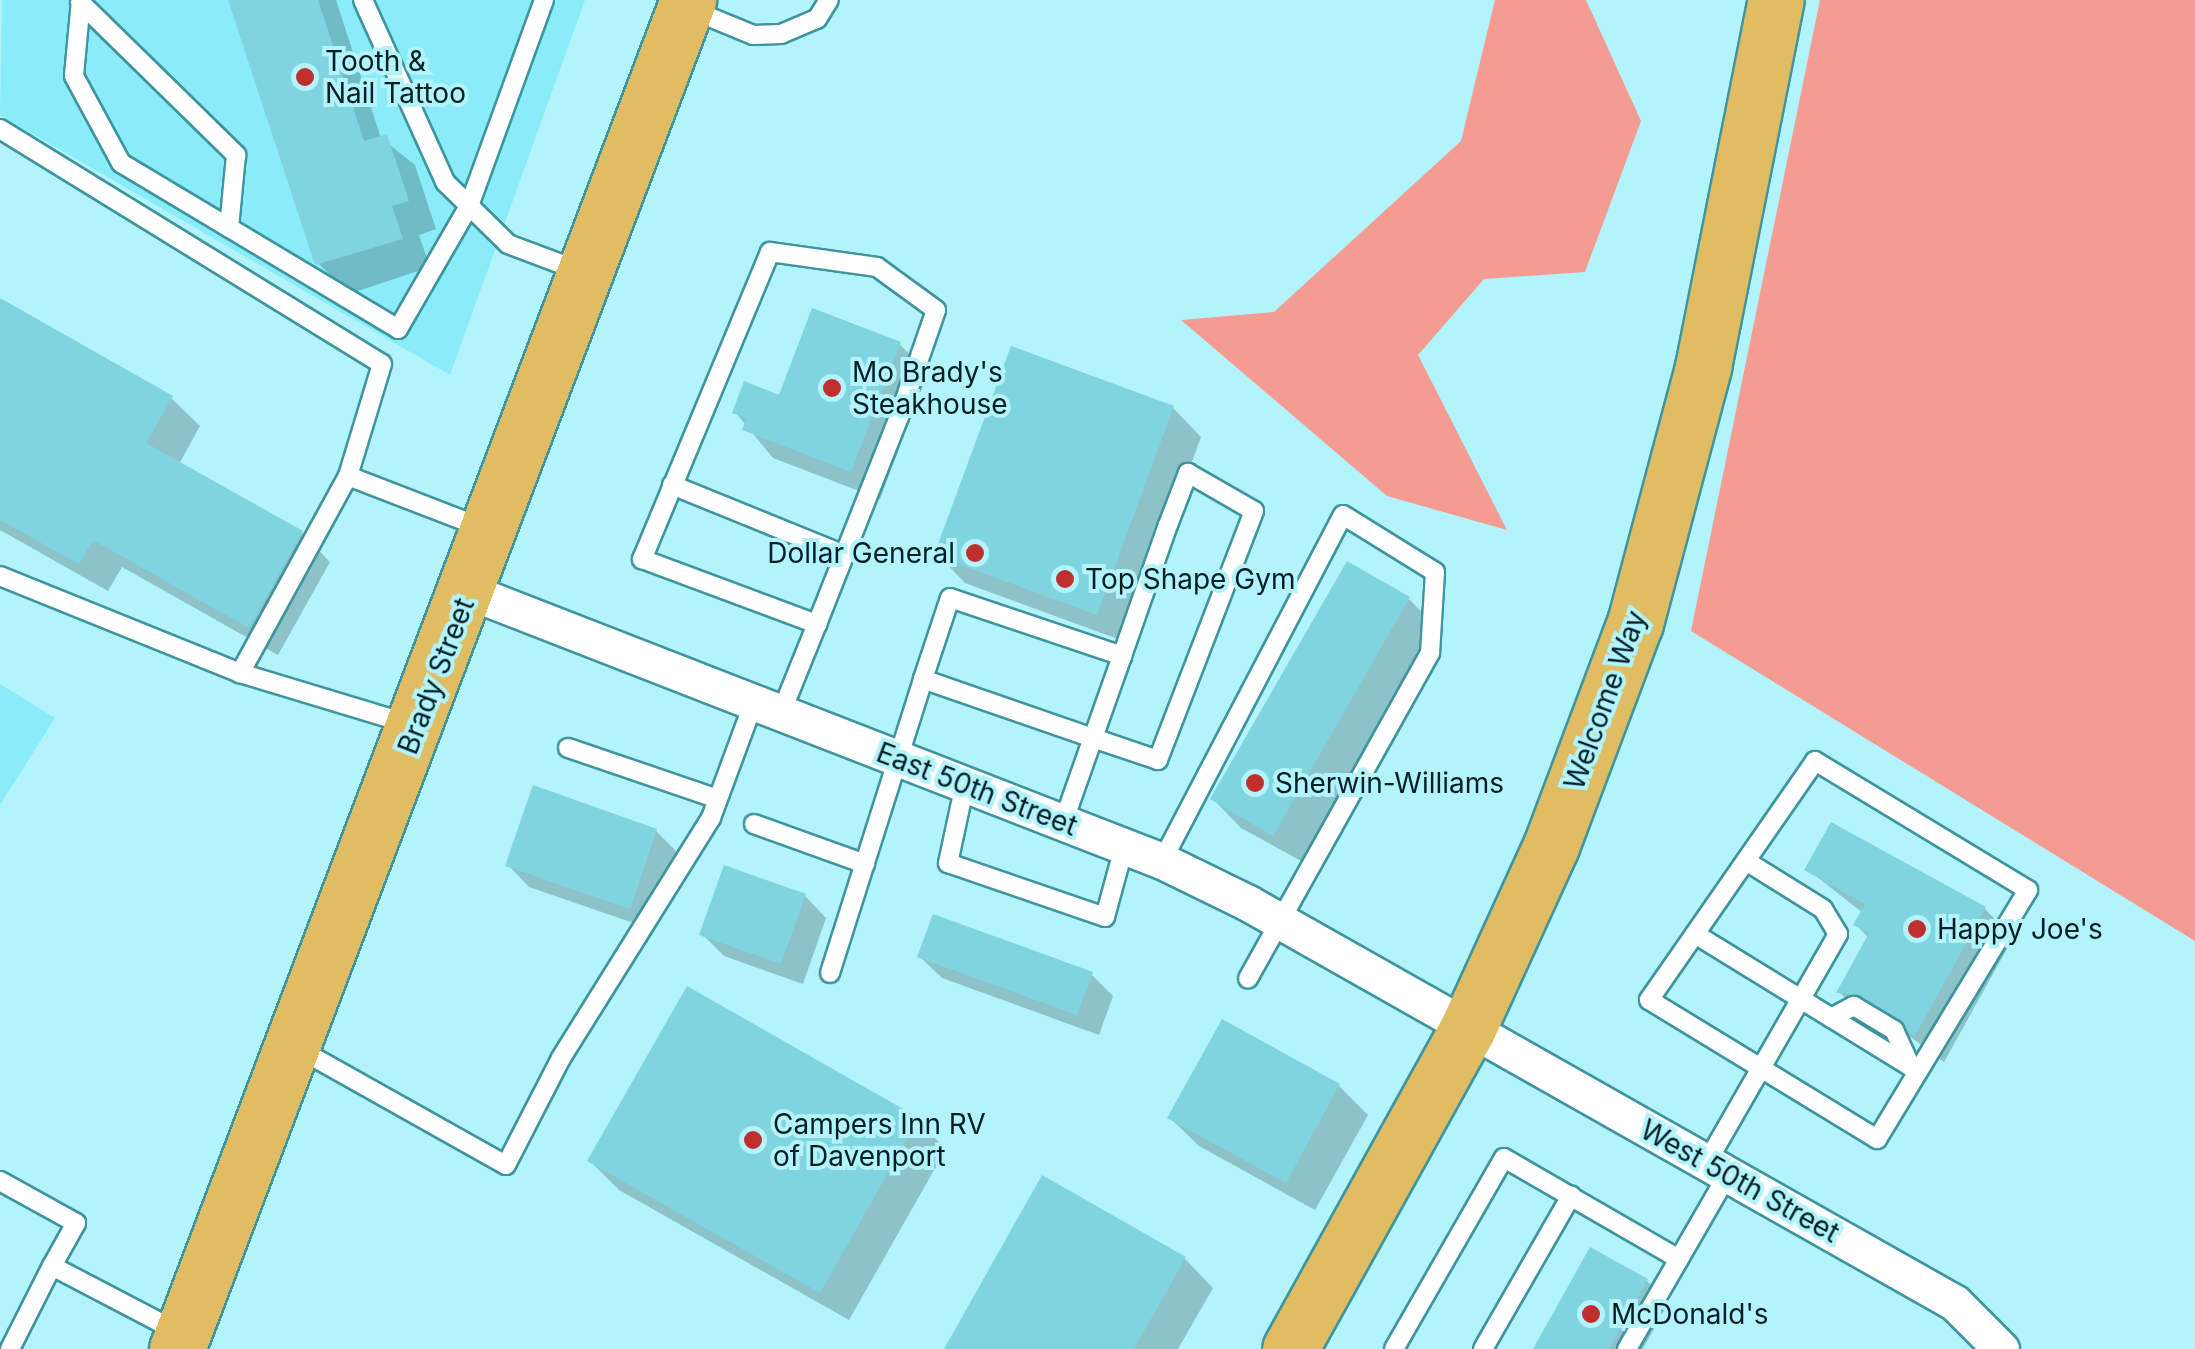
<!DOCTYPE html>
<html>
<head>
<meta charset="utf-8">
<style>
  body { margin:0 }
  #map { position:relative; width:2195px; height:1349px; overflow:hidden; background:#b2f3fc; font-family:Inter,sans-serif }
  div>[style] { position:absolute }
  .built>* { inset:0; background:#8becf9 }
  .green>* { inset:0; background:#f59c92 }
  .shadow>* { inset:0; background:#0003 }
  .building>* { inset:0; background:#7fd4df }
  .roads { filter:drop-shadow(2px 0 #3e949f) drop-shadow(-2px 0 #3e949f) drop-shadow(0 2px #3e949f) drop-shadow(0 -2px #3e949f) }
  .service>* { height:18px; margin:-9px; padding:0 9px; transform-origin:9px; border-radius:9px; background:#fff }
  .minor>* { height:35px; margin:-17.5px; padding:0 17.5px; transform-origin:17.5px; border-radius:17.5px; background:#fff }
  .trunk>* { height:55px; margin:-27.5px; padding:0 27.5px; transform-origin:27.5px; border-radius:27.5px; background:#e0bc62 }
  .dots>* { width:28px; height:28px; translate:-50% -50%; box-sizing:border-box; border:5px solid #b2f3fc; border-radius:50% }
  span { translate:-50% -50%; white-space:nowrap; text-align:center; line-height:1.15; -webkit-text-stroke:8px #b2f3fc; paint-order:stroke }
  .poi-label { font-size:28px; color:#002025 }
  .left { translate:0 -50%; text-align:left }
  .right { translate:-100% -50%; text-align:right }
  .street-label { font-size:28px; color:#002025 }
</style>
</head>
<body>
<div id="map">
  <div class="built">
    <i style="clip-path:polygon(2px 0,585px 0,450px 375px,0 115px)"></i>
    <i style="clip-path:polygon(0 684px,55px 718px,0 805px)"></i>
  </div>
  <div class="green">
    <i style="clip-path:polygon(1495px 0,1586px 0,1641px 121px,1585px 272px,1484px 279px,1418px 355px,1507px 530px,1387px 496px,1181px 320px,1274px 312px,1461px 141px)"></i>
    <i style="clip-path:polygon(1820px 0,2195px 0,2195px 941px,1691px 631px)"></i>
  </div>
  <div class="shadow">
    <i style="clip-path:polygon(231px 0,336px 0,381px 138px,415px 165px,436px 229px,419px 235px,430px 267px,349px 294px,320px 265px)"></i>
    <i style="clip-path:polygon(0 301px,171px 398px,200px 426px,179px 464px,302px 533px,330px 562px,278px 655px,122px 567px,108px 591px,0 530px)"></i>
    <i style="clip-path:polygon(899px 344px,928px 372px,880px 499px,773px 458px,735px 412px)"></i>
    <i style="clip-path:polygon(1173px 408px,1201px 437px,1126px 642px,965px 583px,937px 554px)"></i>
    <i style="clip-path:polygon(1409px 599px,1437px 628px,1303px 862px,1241px 828px,1213px 799px)"></i>
    <i style="clip-path:polygon(656px 831px,678px 853px,651px 929px,529px 887px,508px 865px)"></i>
    <i style="clip-path:polygon(1807px 869px,1985px 909px,2013px 938px,1944px 1062px,1892px 1023px,1867px 1020px,1839px 992px,1869px 938px,1856px 925px,1863px 913px)"></i>
    <i style="clip-path:polygon(805px 896px,826px 918px,803px 984px,724px 956px,702px 934px)"></i>
    <i style="clip-path:polygon(920px 957px,1091px 974px,1113px 996px,1099px 1035px,942px 978px)"></i>
    <i style="clip-path:polygon(1223px 1022px,1339px 1086px,1368px 1115px,1315px 1210px,1199px 1146px,1170px 1118px)"></i>
    <i style="clip-path:polygon(917px 1120px,946px 1149px,849px 1320px,619px 1190px,590px 1161px)"></i>
    <i style="clip-path:polygon(1185px 1259px,1213px 1288px,1178px 1349px,947px 1349px)"></i>
    <i style="clip-path:polygon(1647px 1281px,1668px 1303px,1643px 1349px,1536px 1349px)"></i>
  </div>
  <div class="building">
    <i style="clip-path:polygon(228px 0,318px 0,364px 141px,387px 134px,409px 201px,392px 206px,403px 239px,315px 265px)"></i>
    <i style="clip-path:polygon(0 298px,173px 396px,146px 443px,303px 531px,249px 628px,93px 540px,79px 564px,0 520px)"></i>
    <i style="clip-path:polygon(812px 308px,901px 342px,851px 472px,742px 430px,746px 418px,732px 413px,744px 381px,779px 395px)"></i>
    <i style="clip-path:polygon(1011px 346px,1174px 406px,1097px 615px,934px 555px)"></i>
    <i style="clip-path:polygon(1347px 561px,1410px 597px,1273px 836px,1210px 799px)"></i>
    <i style="clip-path:polygon(533px 785px,657px 829px,630px 909px,505px 866px)"></i>
    <i style="clip-path:polygon(1831px 822px,1986px 907px,1915px 1036px,1860px 995px,1836px 993px,1869px 933px,1853px 925px,1865px 904px,1804px 870px)"></i>
    <i style="clip-path:polygon(724px 865px,806px 894px,781px 964px,699px 935px)"></i>
    <i style="clip-path:polygon(933px 914px,1093px 972px,1077px 1015px,917px 957px)"></i>
    <i style="clip-path:polygon(687px 986px,919px 1118px,820px 1293px,587px 1161px)"></i>
    <i style="clip-path:polygon(1222px 1019px,1340px 1084px,1286px 1183px,1167px 1118px)"></i>
    <i style="clip-path:polygon(1042px 1175px,1186px 1257px,1134px 1349px,944px 1349px)"></i>
    <i style="clip-path:polygon(1590px 1247px,1648px 1279px,1609px 1349px,1533px 1349px)"></i>
  </div>
  <div class="roads">
    <div class="service">
      <i style="left:81px;top:0;width:76px;rotate:95.3deg"></i>
      <i style="left:74px;top:76px;width:99px;rotate:61.6deg"></i>
      <i style="left:121px;top:163px;width:323px;rotate:30.9deg"></i>
      <i style="left:398px;top:329px;width:142px;rotate:-60deg"></i>
      <i style="left:469px;top:206px;width:219px;rotate:-70deg"></i>
      <i style="left:363px;top:0;width:200px;rotate:65.7deg"></i>
      <i style="left:445px;top:182px;width:88px;rotate:44.5deg"></i>
      <i style="left:508px;top:244px;width:77px;rotate:20.6deg"></i>
      <i style="left:80px;top:2px;width:219px;rotate:44.4deg"></i>
      <i style="left:236px;top:155px;width:73px;rotate:95.5deg"></i>
      <i style="left:690px;top:9px;width:68px;rotate:22.4deg"></i>
      <i style="left:753px;top:35px;width:28px;rotate:-2deg"></i>
      <i style="left:781px;top:34px;width:39px;rotate:-23deg"></i>
      <i style="left:817px;top:19px;width:22px;rotate:-58deg"></i>
      <i style="left:0;top:129px;width:448px;rotate:31.6deg"></i>
      <i style="left:382px;top:364px;width:117px;rotate:106.9deg"></i>
      <i style="left:348px;top:476px;width:225px;rotate:118.7deg"></i>
      <i style="left:348px;top:476px;width:145px;rotate:21.1deg"></i>
      <i style="left:672px;top:485px;width:186px;rotate:22.1deg"></i>
      <i style="left:0;top:576px;width:259px;rotate:22deg"></i>
      <i style="left:240px;top:673px;width:173px;rotate:16.8deg"></i>
      <i style="left:781px;top:713px;width:96px;rotate:-68deg"></i>
      <i style="left:817px;top:624px;width:223px;rotate:-68.4deg"></i>
      <i style="left:899px;top:417px;width:113px;rotate:-70.9deg"></i>
      <i style="left:936px;top:310px;width:73px;rotate:-143.9deg"></i>
      <i style="left:877px;top:267px;width:108px;rotate:-172deg"></i>
      <i style="left:770px;top:252px;width:333px;rotate:112.6deg"></i>
      <i style="left:642px;top:559px;width:187px;rotate:20.4deg"></i>
      <i style="left:568px;top:748px;width:158px;rotate:18.8deg"></i>
      <i style="left:1815px;top:761px;width:249px;rotate:31.2deg"></i>
      <i style="left:2028px;top:890px;width:291px;rotate:121.2deg"></i>
      <i style="left:1877px;top:1139px;width:267px;rotate:-148.6deg"></i>
      <i style="left:1649px;top:1000px;width:291px;rotate:-55.2deg"></i>
      <i style="left:965px;top:784px;width:81px;rotate:102.1deg"></i>
      <i style="left:948px;top:863px;width:166px;rotate:19deg"></i>
      <i style="left:1105px;top:917px;width:73px;rotate:-74.8deg"></i>
      <i style="left:1063px;top:823px;width:90px;rotate:-70.6deg"></i>
      <i style="left:1093px;top:738px;width:87px;rotate:-70.5deg"></i>
      <i style="left:1122px;top:656px;width:139px;rotate:-70.7deg"></i>
      <i style="left:1168px;top:525px;width:56px;rotate:-69deg"></i>
      <i style="left:1188px;top:473px;width:76px;rotate:29.9deg"></i>
      <i style="left:1254px;top:511px;width:267px;rotate:111.1deg"></i>
      <i style="left:1158px;top:760px;width:69px;rotate:-161.3deg"></i>
      <i style="left:1093px;top:738px;width:180px;rotate:-160.9deg"></i>
      <i style="left:923px;top:679px;width:85px;rotate:-71.6deg"></i>
      <i style="left:950px;top:598px;width:182px;rotate:18.6deg"></i>
      <i style="left:754px;top:824px;width:118px;rotate:19.8deg"></i>
      <i style="left:1162px;top:861px;width:390px;rotate:-62.4deg"></i>
      <i style="left:1343px;top:515px;width:108px;rotate:31.8deg"></i>
      <i style="left:1435px;top:572px;width:81px;rotate:93.5deg"></i>
      <i style="left:1430px;top:653px;width:373px;rotate:119.2deg"></i>
      <i style="left:1695px;top:934px;width:262px;rotate:31.6deg"></i>
      <i style="left:830px;top:973px;width:308px;rotate:-72.4deg"></i>
      <i style="left:1831px;top:1018px;width:26px;rotate:-28deg"></i>
      <i style="left:1854px;top:1006px;width:47px;rotate:31deg"></i>
      <i style="left:1894px;top:1030px;width:41px;rotate:65.3deg"></i>
      <i style="left:299px;top:1049px;width:237px;rotate:29.3deg"></i>
      <i style="left:506px;top:1165px;width:120px;rotate:-62.8deg"></i>
      <i style="left:561px;top:1058px;width:283px;rotate:-58deg"></i>
      <i style="left:711px;top:818px;width:124px;rotate:-69.7deg"></i>
      <i style="left:1707px;top:1162px;width:263px;rotate:-60.1deg"></i>
      <i style="left:1838px;top:934px;width:29px;rotate:-121deg"></i>
      <i style="left:1823px;top:909px;width:91px;rotate:-148.1deg"></i>
      <i style="left:0;top:1181px;width:87px;rotate:28.9deg"></i>
      <i style="left:76px;top:1223px;width:49px;rotate:119.2deg"></i>
      <i style="left:1679px;top:1259px;width:98px;rotate:-60deg"></i>
      <i style="left:10px;top:1349px;width:93px;rotate:-63.2deg"></i>
      <i style="left:52px;top:1266px;width:142px;rotate:27.6deg"></i>
      <i style="left:1394px;top:1349px;width:220px;rotate:-60.1deg"></i>
      <i style="left:1504px;top:1158px;width:202px;rotate:30deg"></i>
      <i style="left:1679px;top:1259px;width:104px;rotate:120deg"></i>
      <i style="left:1483px;top:1349px;width:177px;rotate:-60.1deg"></i>
    </div>
    <div class="minor">
      <i style="left:468px;top:591px;width:745px;rotate:21.26deg"></i>
      <i style="left:1162px;top:861px;width:96px;rotate:26deg"></i>
      <i style="left:1248px;top:903px;width:812px;rotate:29.5deg"></i>
      <i style="left:1955px;top:1303px;width:65px;rotate:45deg"></i>
    </div>
    <div class="trunk">
      <i style="left:177px;top:1349px;width:1443px;rotate:-69.25deg"></i>
      <i style="left:1290px;top:1349px;width:367px;rotate:-61deg"></i>
      <i style="left:1468px;top:1028px;width:200px;rotate:-65.5deg"></i>
      <i style="left:1551px;top:846px;width:238px;rotate:-69.4deg"></i>
      <i style="left:1635px;top:623px;width:265px;rotate:-75.1deg"></i>
      <i style="left:1703px;top:367px;width:374px;rotate:-78.8deg"></i>
    </div>
  </div>
  <div class="dots">
    <i style="left:305px;top:77px;background:#bf302d"></i>
    <i style="left:832px;top:388px;background:#bf302d"></i>
    <i style="left:975px;top:553px;background:#bf302d"></i>
    <i style="left:1065px;top:579px;background:#bf302d"></i>
    <i style="left:1255px;top:783px;background:#bf302d"></i>
    <i style="left:1917px;top:929px;background:#bf302d"></i>
    <i style="left:753px;top:1140px;background:#bf302d"></i>
    <i style="left:1591px;top:1314px;background:#bf302d"></i>
  </div>
  <div class="poi-label">
    <span class="left" style="left:325px;top:77px">Tooth &amp;<br>Nail Tattoo</span>
    <span class="left" style="left:852px;top:388px">Mo Brady's<br>Steakhouse</span>
    <span class="right" style="left:955px;top:553px">Dollar General</span>
    <span class="left" style="left:1085px;top:579px">Top Shape Gym</span>
    <span class="left" style="left:1275px;top:783px">Sherwin-Williams</span>
    <span class="left" style="left:1937px;top:929px">Happy Joe's</span>
    <span class="left" style="left:773px;top:1140px">Campers Inn RV<br>of Davenport</span>
    <span class="left" style="left:1611px;top:1314px">McDonald's</span>
  </div>
  <div class="street-label">
    <span style="left:436px;top:676px;rotate:-69deg">Brady Street</span>
    <span style="left:1605px;top:700px;rotate:-70deg">Welcome Way</span>
    <span style="left:977px;top:789px;rotate:21deg">East 50th Street</span>
    <span style="left:1740px;top:1181px;rotate:29deg">West 50th Street</span>
  </div>
</div>
</body>
</html>
